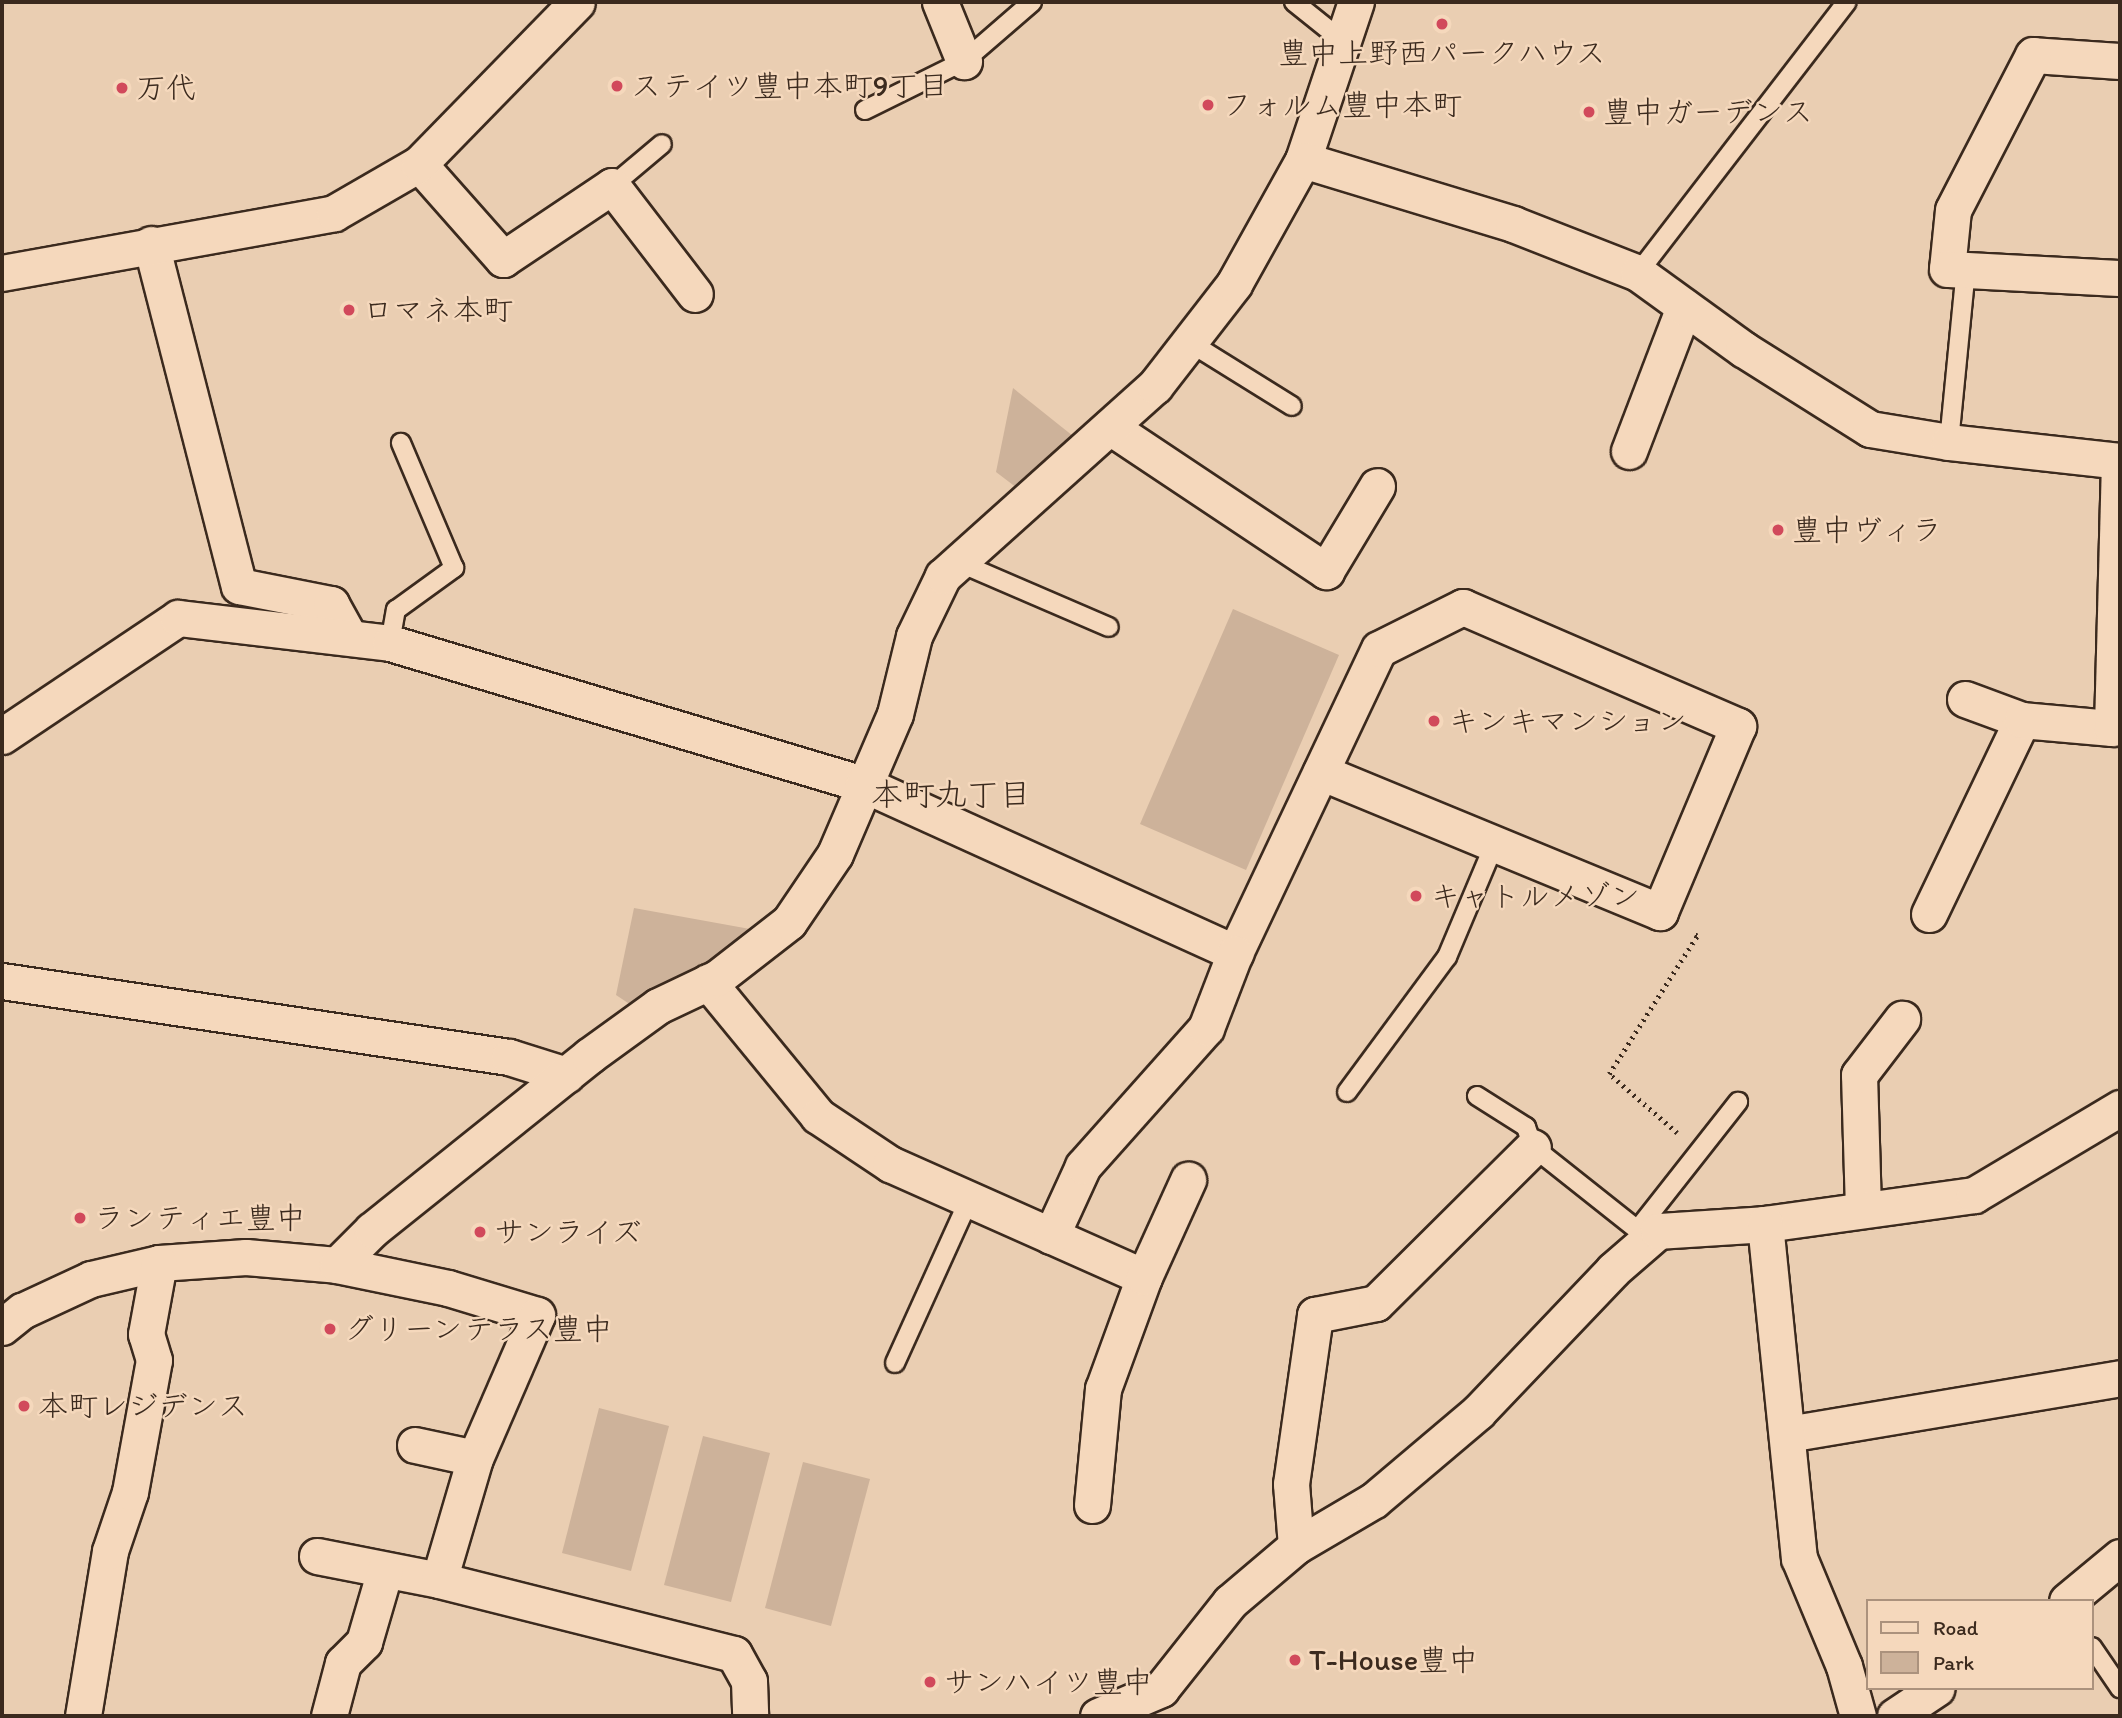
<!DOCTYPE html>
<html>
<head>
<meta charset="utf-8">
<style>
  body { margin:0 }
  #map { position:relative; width:2122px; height:1718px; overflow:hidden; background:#eaceb2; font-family:Itim,"Klee One",sans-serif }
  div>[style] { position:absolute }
  .green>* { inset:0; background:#cdb29a }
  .path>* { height:4.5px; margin-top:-2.25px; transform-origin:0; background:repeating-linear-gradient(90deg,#3b2a1e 0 2px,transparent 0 7px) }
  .roads { filter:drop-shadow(2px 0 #3b2a1e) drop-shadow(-2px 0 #3b2a1e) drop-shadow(0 2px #3b2a1e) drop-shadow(0 -2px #3b2a1e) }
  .lane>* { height:18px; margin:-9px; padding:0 9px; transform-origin:9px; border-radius:9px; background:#f5d8bc }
  .street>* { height:35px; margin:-17.5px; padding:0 17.5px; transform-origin:17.5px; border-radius:17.5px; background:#f5d8bc }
  .dots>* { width:19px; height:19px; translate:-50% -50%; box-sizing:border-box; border:4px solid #f5d8bc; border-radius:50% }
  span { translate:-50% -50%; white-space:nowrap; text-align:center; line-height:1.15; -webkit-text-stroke:5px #f5d8bc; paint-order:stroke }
  .poi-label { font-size:30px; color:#3b2a1e }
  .left { translate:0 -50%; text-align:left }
  .neighbourhood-label { font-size:32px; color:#3b2a1e }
  .frame { position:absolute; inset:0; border:4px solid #3b2a1e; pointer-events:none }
  .legend { position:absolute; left:1866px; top:1599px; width:228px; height:91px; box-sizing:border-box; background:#f5d8bc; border:2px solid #ab927d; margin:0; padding:9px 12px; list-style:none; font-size:21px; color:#3b2a1e }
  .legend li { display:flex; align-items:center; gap:14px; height:35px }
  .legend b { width:35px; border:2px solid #ab927d }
</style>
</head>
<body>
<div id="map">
  <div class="green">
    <i style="clip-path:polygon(1013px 388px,1078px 440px,1021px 491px,996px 472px)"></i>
    <i style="clip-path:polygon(1233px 609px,1339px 655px,1246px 870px,1140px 824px)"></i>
    <i style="clip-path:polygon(634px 908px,761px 931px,634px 1007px,616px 995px)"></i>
    <i style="clip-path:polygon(599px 1408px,669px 1426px,631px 1571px,562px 1553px)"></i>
    <i style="clip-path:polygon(703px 1436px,770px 1453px,731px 1602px,664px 1585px)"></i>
    <i style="clip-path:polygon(803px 1462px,870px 1479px,831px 1626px,765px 1608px)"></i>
  </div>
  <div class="path">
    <i style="left:1677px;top:1133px;width:90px;rotate:-139.1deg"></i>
    <i style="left:1609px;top:1074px;width:164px;rotate:-57.5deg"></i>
    <i style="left:1697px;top:936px;width:4px;rotate:-153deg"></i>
  </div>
  <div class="roads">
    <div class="lane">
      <i style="left:1294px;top:2px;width:64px;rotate:38.7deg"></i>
      <i style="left:865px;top:110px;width:110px;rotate:-26.3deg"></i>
      <i style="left:964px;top:61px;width:90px;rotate:-40.9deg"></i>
      <i style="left:612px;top:186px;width:65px;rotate:-40deg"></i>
      <i style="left:1638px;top:273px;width:342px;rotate:-52.4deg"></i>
      <i style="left:1189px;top:342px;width:121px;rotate:31.9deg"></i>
      <i style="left:1949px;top:442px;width:173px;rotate:-84.4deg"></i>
      <i style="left:958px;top:562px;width:164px;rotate:23.3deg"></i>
      <i style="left:390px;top:643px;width:34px;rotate:-80deg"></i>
      <i style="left:396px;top:610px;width:72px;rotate:-35.9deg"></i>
      <i style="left:454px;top:568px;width:136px;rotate:-113deg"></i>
      <i style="left:1347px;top:1092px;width:168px;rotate:-53.5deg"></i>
      <i style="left:1447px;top:957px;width:124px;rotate:-67.2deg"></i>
      <i style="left:1477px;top:1096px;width:58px;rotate:32.3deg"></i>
      <i style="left:1526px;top:1127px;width:21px;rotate:71deg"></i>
      <i style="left:1533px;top:1147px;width:148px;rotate:38.4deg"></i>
      <i style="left:1638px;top:1229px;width:162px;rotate:-51.8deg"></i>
      <i style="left:895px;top:1363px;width:179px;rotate:-65.6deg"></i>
      <i style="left:2092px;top:1647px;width:50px;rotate:55.7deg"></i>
    </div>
    <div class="street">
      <i style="left:940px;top:2px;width:64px;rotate:67.9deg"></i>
      <i style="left:2120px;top:61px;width:87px;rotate:-176.1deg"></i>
      <i style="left:2033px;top:55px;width:174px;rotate:117.3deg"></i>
      <i style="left:1953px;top:210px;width:59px;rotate:95.8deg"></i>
      <i style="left:1947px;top:269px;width:173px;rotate:3deg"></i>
      <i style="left:1303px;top:160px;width:167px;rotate:-71.5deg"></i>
      <i style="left:419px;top:164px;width:127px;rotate:48.5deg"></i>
      <i style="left:503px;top:259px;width:131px;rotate:-33.8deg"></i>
      <i style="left:612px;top:186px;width:136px;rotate:52.5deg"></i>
      <i style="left:151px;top:244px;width:353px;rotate:75.6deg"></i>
      <i style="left:239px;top:586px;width:94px;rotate:11.1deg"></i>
      <i style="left:331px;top:604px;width:38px;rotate:61deg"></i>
      <i style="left:2px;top:273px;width:337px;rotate:-10.2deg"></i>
      <i style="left:334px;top:213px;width:98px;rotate:-30deg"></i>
      <i style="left:419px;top:164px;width:226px;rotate:-45.7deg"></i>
      <i style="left:1110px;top:427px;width:260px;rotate:33.7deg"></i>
      <i style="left:1326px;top:571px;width:99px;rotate:-59deg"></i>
      <i style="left:1629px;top:451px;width:154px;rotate:-69.1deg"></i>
      <i style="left:1965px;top:699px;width:61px;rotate:20.2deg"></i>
      <i style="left:2px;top:736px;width:212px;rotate:-33.8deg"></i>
      <i style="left:178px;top:618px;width:213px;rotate:6.7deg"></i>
      <i style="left:390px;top:643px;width:494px;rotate:16.6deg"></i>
      <i style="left:863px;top:784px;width:409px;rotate:24.4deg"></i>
      <i style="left:1235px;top:953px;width:336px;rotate:-64.7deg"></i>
      <i style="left:1379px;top:649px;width:94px;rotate:-26.6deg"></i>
      <i style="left:1463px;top:607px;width:300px;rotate:23.4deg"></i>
      <i style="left:1738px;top:726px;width:202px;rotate:112.8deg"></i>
      <i style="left:1660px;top:912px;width:367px;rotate:-157.6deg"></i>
      <i style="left:1929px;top:914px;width:215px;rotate:-64.4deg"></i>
      <i style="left:2022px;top:720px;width:90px;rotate:5.1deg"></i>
      <i style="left:2112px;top:728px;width:267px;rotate:-88.5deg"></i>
      <i style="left:2px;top:981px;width:513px;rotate:8.53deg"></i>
      <i style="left:509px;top:1057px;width:60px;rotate:17.5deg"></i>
      <i style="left:708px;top:982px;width:173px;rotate:50.6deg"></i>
      <i style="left:818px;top:1116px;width:87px;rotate:33.7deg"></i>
      <i style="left:890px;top:1164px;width:278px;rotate:24deg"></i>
      <i style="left:1863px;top:1209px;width:134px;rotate:-91.7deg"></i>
      <i style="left:1859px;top:1075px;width:71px;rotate:-52.5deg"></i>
      <i style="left:1765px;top:1224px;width:211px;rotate:-7.9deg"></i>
      <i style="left:1974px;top:1195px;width:170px;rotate:-30.8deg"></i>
      <i style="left:1051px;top:1236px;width:77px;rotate:-65.4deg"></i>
      <i style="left:1083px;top:1166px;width:185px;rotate:-48.3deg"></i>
      <i style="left:1206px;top:1028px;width:80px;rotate:-68.9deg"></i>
      <i style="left:337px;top:1265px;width:113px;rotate:11.7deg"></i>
      <i style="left:448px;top:1288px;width:93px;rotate:16.9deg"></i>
      <i style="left:537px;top:1315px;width:156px;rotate:113.4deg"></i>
      <i style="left:475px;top:1458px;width:127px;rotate:106.4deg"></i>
      <i style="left:2px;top:1327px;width:26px;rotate:-39deg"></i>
      <i style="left:22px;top:1311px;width:76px;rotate:-24.9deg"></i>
      <i style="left:91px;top:1279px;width:70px;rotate:-13.2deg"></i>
      <i style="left:159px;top:1263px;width:87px;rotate:-3.9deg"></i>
      <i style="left:246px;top:1257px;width:91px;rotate:5deg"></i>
      <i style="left:337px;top:1265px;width:49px;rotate:-45deg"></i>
      <i style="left:372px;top:1230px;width:278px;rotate:-38.7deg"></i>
      <i style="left:589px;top:1056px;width:85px;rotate:-35.9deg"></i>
      <i style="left:658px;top:1006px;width:65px;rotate:-25.4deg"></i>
      <i style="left:717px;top:978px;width:91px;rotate:-37.9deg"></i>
      <i style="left:789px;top:922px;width:82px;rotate:-55.9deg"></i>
      <i style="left:835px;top:854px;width:152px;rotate:-66.8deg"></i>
      <i style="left:895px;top:714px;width:80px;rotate:-76.3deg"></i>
      <i style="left:914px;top:636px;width:67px;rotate:-64.2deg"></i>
      <i style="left:943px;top:576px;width:285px;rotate:-41.9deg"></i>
      <i style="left:1155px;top:386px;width:129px;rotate:-52.2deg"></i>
      <i style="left:1234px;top:284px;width:142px;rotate:-60.9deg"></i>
      <i style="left:1303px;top:160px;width:220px;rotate:16.9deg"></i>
      <i style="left:1513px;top:224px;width:134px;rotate:21.4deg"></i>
      <i style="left:1638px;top:273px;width:130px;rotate:35.9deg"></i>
      <i style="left:1743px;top:349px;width:150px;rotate:32.2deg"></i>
      <i style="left:1870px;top:429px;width:80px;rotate:9.3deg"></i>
      <i style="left:1949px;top:442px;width:172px;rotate:6.3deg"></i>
      <i style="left:1787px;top:1434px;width:338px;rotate:-9.5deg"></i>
      <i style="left:415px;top:1445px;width:61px;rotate:12.2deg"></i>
      <i style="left:1092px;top:1505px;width:117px;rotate:-84.6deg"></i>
      <i style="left:1103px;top:1389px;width:119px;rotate:-69.9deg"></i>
      <i style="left:1144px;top:1277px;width:107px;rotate:-65.6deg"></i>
      <i style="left:1296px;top:1546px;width:62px;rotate:-94.6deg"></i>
      <i style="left:1291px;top:1484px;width:171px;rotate:-81.9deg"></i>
      <i style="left:1315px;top:1315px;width:62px;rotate:-11.1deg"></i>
      <i style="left:1376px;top:1303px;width:221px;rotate:-44.8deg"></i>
      <i style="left:317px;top:1556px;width:124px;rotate:11.1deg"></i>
      <i style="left:439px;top:1580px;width:304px;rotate:14.1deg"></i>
      <i style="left:734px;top:1654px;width:31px;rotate:61deg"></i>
      <i style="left:749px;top:1681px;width:35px;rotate:88deg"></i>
      <i style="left:2067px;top:1601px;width:69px;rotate:-39.7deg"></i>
      <i style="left:83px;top:1716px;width:167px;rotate:-80.7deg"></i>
      <i style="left:110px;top:1551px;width:62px;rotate:-71.3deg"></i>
      <i style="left:130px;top:1492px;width:134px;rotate:-79.7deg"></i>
      <i style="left:154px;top:1360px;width:27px;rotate:-107deg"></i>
      <i style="left:146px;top:1334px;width:72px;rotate:-79.6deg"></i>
      <i style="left:329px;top:1716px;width:55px;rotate:-75.2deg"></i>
      <i style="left:343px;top:1663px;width:30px;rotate:-45deg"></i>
      <i style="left:364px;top:1642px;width:75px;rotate:-73.7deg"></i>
      <i style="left:1098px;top:1716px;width:69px;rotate:-23.2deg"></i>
      <i style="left:1161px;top:1689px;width:111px;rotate:-51.6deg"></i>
      <i style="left:1230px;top:1602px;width:87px;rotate:-40.3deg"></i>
      <i style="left:1296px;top:1546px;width:91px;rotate:-30.5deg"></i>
      <i style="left:1374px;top:1500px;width:136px;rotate:-40.2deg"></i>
      <i style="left:1478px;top:1412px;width:196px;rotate:-46.4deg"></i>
      <i style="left:1613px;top:1270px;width:60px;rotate:-40.9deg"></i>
      <i style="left:1658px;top:1231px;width:107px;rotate:-3.7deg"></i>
      <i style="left:1765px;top:1224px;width:336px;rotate:84.2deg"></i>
      <i style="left:1799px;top:1558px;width:117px;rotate:67.4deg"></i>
      <i style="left:1844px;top:1666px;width:52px;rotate:74.4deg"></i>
      <i style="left:1895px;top:1716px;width:50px;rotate:-33.7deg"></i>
    </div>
  </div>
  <div class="dots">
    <i style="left:1442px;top:24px;background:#d1495b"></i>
    <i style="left:617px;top:86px;background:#d1495b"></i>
    <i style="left:122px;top:88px;background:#d1495b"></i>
    <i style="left:1208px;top:105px;background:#d1495b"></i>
    <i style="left:1589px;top:112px;background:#d1495b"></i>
    <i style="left:349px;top:310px;background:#d1495b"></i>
    <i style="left:1778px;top:530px;background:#d1495b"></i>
    <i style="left:1434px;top:721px;background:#d1495b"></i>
    <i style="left:1416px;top:896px;background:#d1495b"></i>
    <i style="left:80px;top:1218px;background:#d1495b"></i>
    <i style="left:480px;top:1232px;background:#d1495b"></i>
    <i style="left:330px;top:1329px;background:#d1495b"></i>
    <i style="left:24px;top:1406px;background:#d1495b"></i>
    <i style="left:1295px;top:1660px;background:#d1495b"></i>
    <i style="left:930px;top:1682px;background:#d1495b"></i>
  </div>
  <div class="poi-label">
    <span style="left:1442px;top:53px">豊中上野西パークハウス</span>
    <span class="left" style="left:631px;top:86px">ステイツ豊中本町9丁目</span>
    <span class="left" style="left:136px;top:88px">万代</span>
    <span class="left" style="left:1222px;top:105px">フォルム豊中本町</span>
    <span class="left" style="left:1603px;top:112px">豊中ガーデンス</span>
    <span class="left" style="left:363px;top:310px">ロマネ本町</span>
    <span class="left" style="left:1792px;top:530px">豊中ヴィラ</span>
    <span class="left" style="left:1448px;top:721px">キンキマンション</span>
    <span class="left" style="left:1430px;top:896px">キャトルメゾン</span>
    <span class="left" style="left:94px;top:1218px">ランティエ豊中</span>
    <span class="left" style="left:494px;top:1232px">サンライズ</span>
    <span class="left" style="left:344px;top:1329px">グリーンテラス豊中</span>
    <span class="left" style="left:38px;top:1406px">本町レジデンス</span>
    <span class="left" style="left:1309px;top:1660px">T-House豊中</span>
    <span class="left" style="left:944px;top:1682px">サンハイツ豊中</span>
  </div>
  <div class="neighbourhood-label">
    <span style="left:951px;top:794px">本町九丁目</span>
  </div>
  <div class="frame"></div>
  <ul class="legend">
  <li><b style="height:9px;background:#f5d8bc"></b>Road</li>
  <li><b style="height:19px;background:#cdb29a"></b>Park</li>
  </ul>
</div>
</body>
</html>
